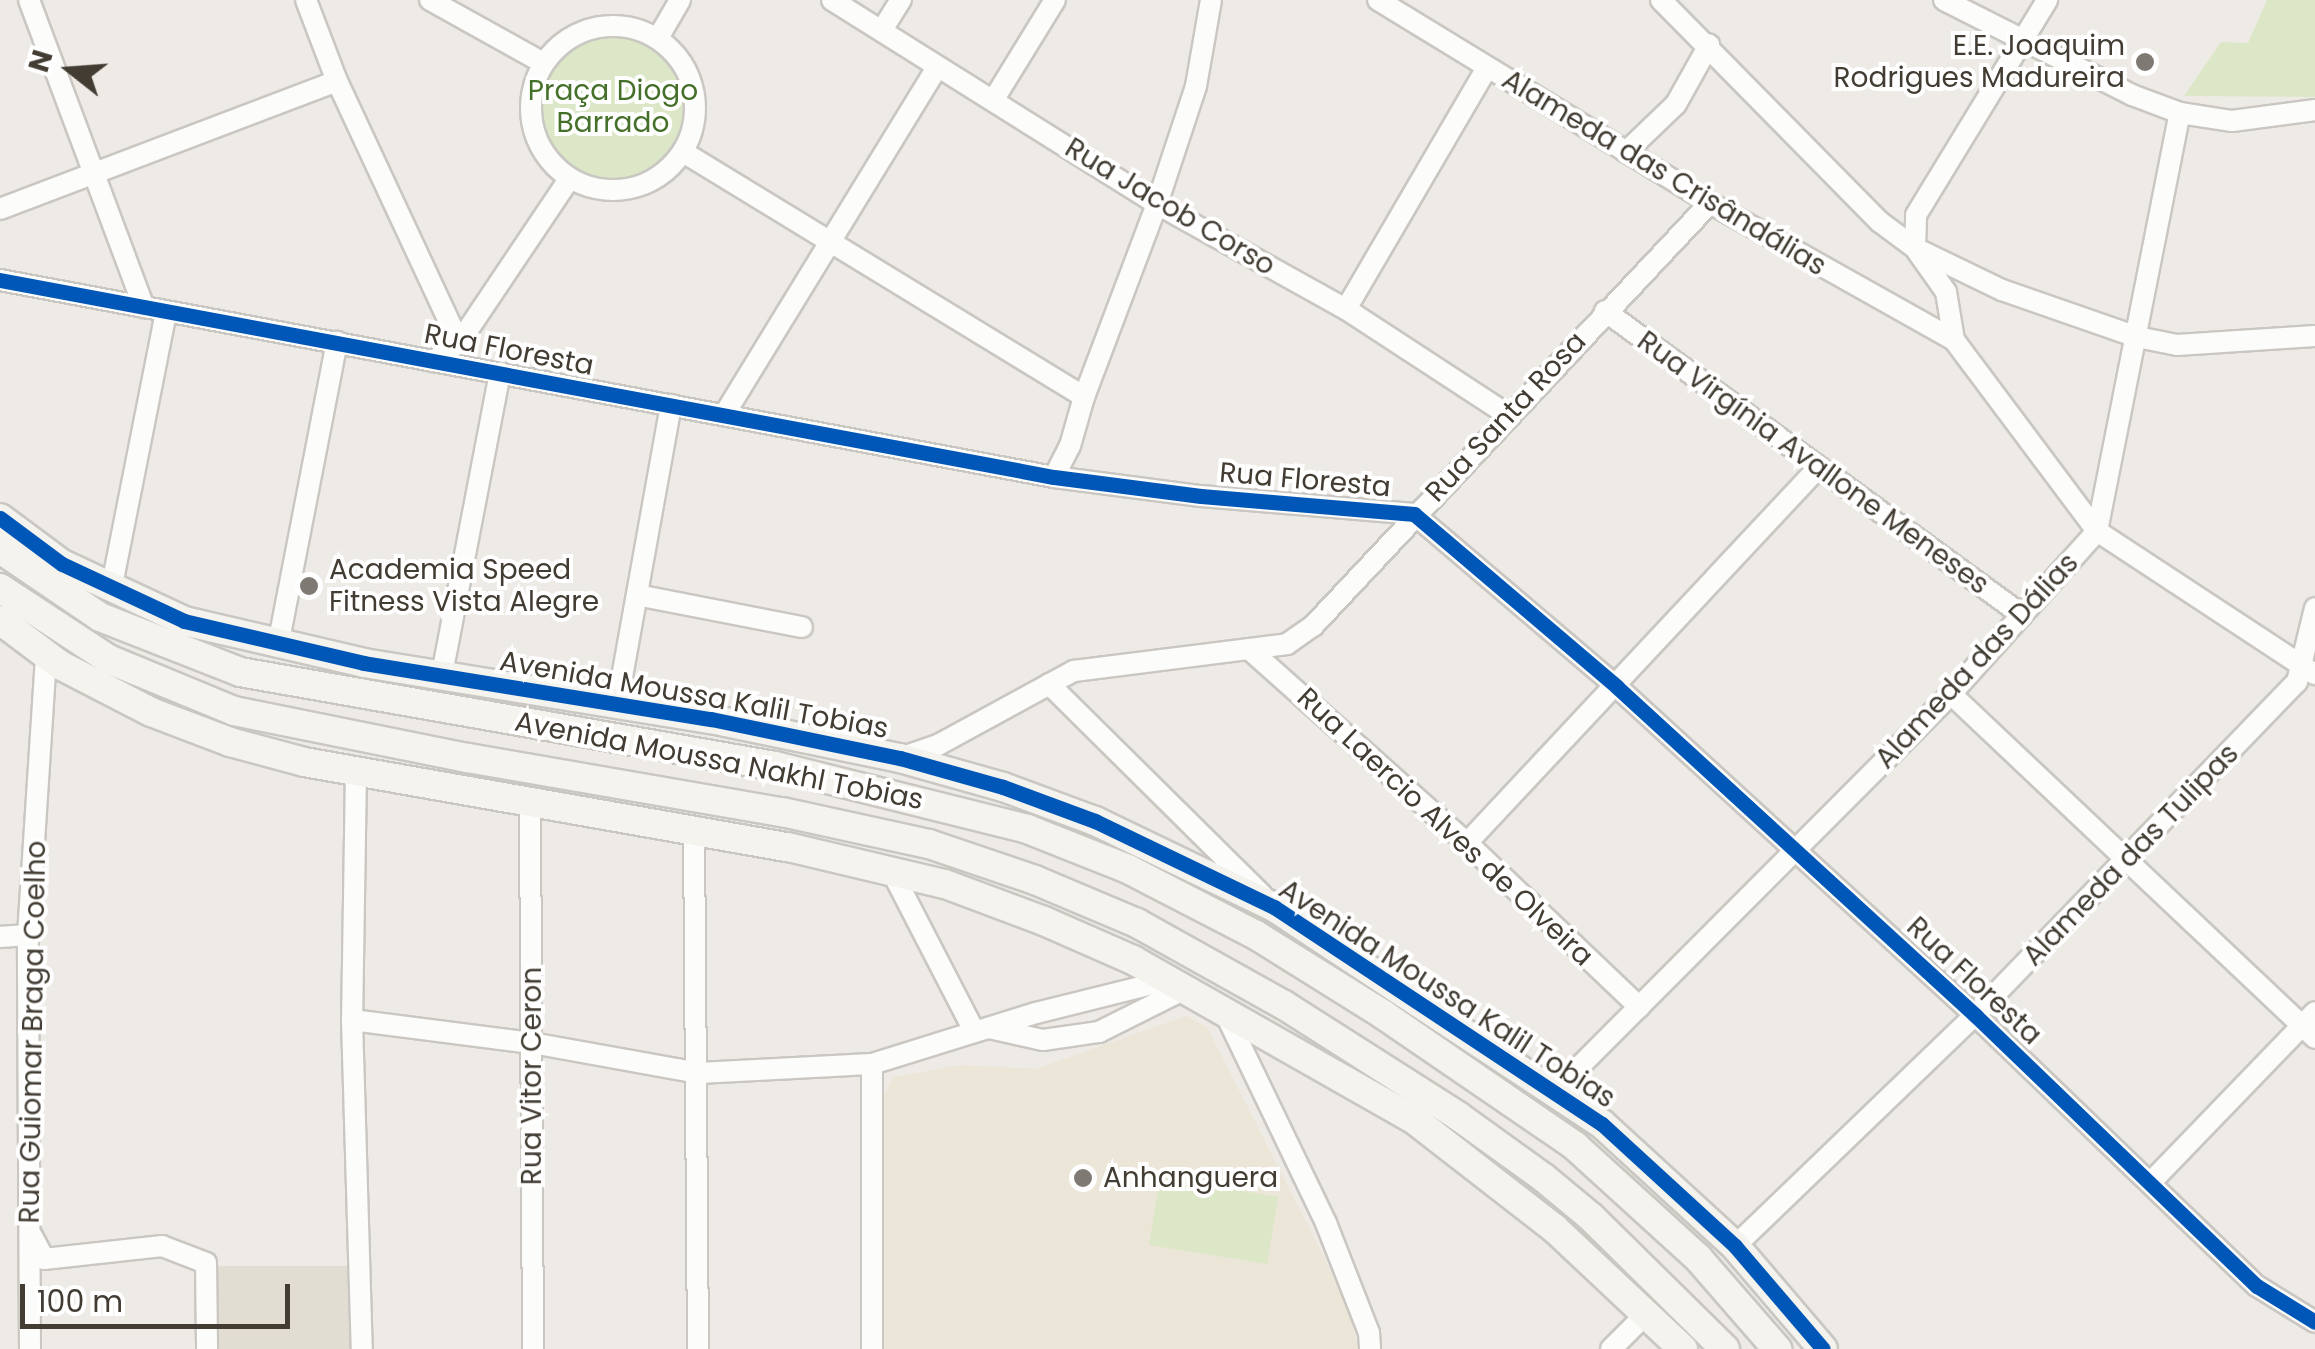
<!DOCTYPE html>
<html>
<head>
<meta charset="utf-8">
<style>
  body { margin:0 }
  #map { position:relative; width:2315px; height:1349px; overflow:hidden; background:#eeebe6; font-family:Poppins,sans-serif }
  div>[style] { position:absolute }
  .residential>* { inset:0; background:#e1ddd3 }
  .education>* { inset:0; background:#ebe6d8 }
  .green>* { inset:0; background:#dbe7c6 }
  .round { border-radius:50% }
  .roads { filter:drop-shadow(2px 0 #cac7c2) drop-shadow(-2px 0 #cac7c2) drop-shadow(0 2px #cac7c2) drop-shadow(0 -2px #cac7c2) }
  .street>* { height:20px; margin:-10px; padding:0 10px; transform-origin:10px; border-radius:10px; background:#fcfcfb }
  .street>.ring { margin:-10px; padding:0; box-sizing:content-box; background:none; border:20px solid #fcfcfb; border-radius:50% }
  .secondary>* { height:28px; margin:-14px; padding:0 14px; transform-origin:14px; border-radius:14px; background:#f5f3ed }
  .cycleway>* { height:15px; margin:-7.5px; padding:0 7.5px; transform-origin:7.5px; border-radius:7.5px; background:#0057b8 }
  .dots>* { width:28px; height:28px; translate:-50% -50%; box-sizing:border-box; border:5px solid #fff; border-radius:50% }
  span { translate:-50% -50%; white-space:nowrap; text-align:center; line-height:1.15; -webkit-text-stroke:8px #fff; paint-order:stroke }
  .poi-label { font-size:28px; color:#423c33 }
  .right { translate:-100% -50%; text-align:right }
  .left { translate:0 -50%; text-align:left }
  .park-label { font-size:28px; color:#45702a }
  .street-label { font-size:28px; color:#423c33 }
  .north { position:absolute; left:20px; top:20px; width:100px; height:100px; -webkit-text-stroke:8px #fff; paint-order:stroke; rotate:287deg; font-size:28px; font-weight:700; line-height:40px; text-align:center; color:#423c33 }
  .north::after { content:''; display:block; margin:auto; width:35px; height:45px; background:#423c33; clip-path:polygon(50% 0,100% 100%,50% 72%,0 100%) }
  .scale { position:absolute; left:20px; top:1284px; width:270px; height:45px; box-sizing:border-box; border:5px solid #423c33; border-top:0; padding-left:12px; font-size:30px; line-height:35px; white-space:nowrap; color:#423c33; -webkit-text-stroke:8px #fff; paint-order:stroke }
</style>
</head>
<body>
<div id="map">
  <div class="residential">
    <i style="clip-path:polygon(216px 1266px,350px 1266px,350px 1349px,216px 1349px)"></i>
  </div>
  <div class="education">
    <i style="clip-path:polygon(1186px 1016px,1207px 1027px,1326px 1261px,1350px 1316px,1358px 1349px,882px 1349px,884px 1095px,893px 1077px,961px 1065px,1036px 1069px)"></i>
  </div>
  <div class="green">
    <i style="clip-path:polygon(2267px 0,2315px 0,2315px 97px,2184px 96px,2221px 42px,2248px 43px)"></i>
    <i class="round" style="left:534px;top:29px;width:158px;height:158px"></i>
    <i style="clip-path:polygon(1160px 1177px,1278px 1197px,1267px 1264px,1149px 1245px)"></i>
  </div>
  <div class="roads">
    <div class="street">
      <i style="left:29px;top:0;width:328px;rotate:69.5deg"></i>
      <i style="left:306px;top:0;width:87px;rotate:69.1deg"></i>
      <i style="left:337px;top:81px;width:289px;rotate:65deg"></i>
      <i style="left:459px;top:343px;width:32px;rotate:145deg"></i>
      <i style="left:430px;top:0;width:129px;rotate:29.1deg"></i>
      <i style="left:832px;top:0;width:384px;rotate:32.1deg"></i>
      <i style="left:1157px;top:204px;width:216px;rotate:29.1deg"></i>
      <i style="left:1346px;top:309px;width:194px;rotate:33.2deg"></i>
      <i style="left:1378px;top:0;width:389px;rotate:31.4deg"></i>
      <i style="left:1710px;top:203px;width:280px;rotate:29.3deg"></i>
      <i style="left:1661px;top:0;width:312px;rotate:45.4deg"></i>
      <i style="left:1880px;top:222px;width:44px;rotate:36.6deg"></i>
      <i style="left:1915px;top:248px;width:97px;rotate:25.8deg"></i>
      <i style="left:2002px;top:290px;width:143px;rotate:19.2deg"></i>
      <i style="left:2137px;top:337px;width:41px;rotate:11.3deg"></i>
      <i style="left:2177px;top:345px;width:138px;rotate:-3.7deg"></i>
      <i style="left:1944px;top:0;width:211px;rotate:26.8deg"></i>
      <i style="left:2132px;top:95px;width:51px;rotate:20.6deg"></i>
      <i style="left:2180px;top:113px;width:53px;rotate:8.7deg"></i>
      <i style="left:2232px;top:121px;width:84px;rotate:-7.5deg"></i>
      <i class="ring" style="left:531px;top:26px;width:144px;height:144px"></i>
      <i style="left:882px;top:30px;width:36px;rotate:-58deg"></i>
      <i style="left:658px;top:38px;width:44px;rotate:-59.9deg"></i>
      <i style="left:994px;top:99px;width:116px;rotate:-58.4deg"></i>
      <i style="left:683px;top:152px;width:470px;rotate:31.4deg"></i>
      <i style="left:1626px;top:152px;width:69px;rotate:-43.8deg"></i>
      <i style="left:1676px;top:104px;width:68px;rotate:-60.8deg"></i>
      <i style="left:0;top:209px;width:360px;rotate:-20.8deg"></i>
      <i style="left:1915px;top:248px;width:33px;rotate:-88deg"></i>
      <i style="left:1916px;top:215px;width:252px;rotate:-58.6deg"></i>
      <i style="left:1917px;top:251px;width:50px;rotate:54.7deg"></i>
      <i style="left:1946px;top:292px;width:49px;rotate:80.5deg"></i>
      <i style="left:1954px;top:340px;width:239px;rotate:53.2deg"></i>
      <i style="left:2097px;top:531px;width:261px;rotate:33.3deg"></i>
      <i style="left:0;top:280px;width:1072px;rotate:10.59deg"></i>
      <i style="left:1054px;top:477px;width:148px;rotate:7.4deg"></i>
      <i style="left:1201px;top:496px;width:214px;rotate:4.8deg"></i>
      <i style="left:1414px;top:514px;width:267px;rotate:40.4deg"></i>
      <i style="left:1617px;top:687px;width:486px;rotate:42.5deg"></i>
      <i style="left:1975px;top:1015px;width:391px;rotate:43.9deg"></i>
      <i style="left:2257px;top:1286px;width:68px;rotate:31.8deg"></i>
      <i style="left:1346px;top:309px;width:279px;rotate:-59.7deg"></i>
      <i style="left:1605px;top:311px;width:516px;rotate:36.09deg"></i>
      <i style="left:459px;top:343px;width:197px;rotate:-56.1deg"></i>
      <i style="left:724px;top:415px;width:407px;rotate:-58.5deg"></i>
      <i style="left:1054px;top:477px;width:35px;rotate:-63deg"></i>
      <i style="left:1070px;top:446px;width:51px;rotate:-74.1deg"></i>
      <i style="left:1084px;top:397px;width:206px;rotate:-69.3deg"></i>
      <i style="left:1157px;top:204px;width:124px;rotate:-71.7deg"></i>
      <i style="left:1196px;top:86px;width:87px;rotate:-80.1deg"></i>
      <i style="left:111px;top:590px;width:284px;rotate:-78.8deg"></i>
      <i style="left:637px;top:595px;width:168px;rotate:11deg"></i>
      <i style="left:278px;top:645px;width:309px;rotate:-79deg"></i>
      <i style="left:1249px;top:649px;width:292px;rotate:41.7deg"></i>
      <i style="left:1467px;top:843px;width:238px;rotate:43.6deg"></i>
      <i style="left:442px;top:674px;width:307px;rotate:-79.1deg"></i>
      <i style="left:1049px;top:684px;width:300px;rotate:44.7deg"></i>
      <i style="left:1951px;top:694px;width:501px;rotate:43.38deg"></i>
      <i style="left:617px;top:705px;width:305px;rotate:-79.8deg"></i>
      <i style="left:900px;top:758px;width:40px;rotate:-18.9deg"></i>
      <i style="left:938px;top:745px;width:155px;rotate:-28.6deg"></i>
      <i style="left:1074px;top:671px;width:215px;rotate:-7.2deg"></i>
      <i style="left:1287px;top:644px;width:32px;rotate:-35deg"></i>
      <i style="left:1313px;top:626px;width:580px;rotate:-46.82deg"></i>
      <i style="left:356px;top:771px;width:249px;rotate:90.9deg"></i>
      <i style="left:352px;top:1020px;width:329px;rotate:88.3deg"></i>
      <i style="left:530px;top:802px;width:547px;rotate:89.69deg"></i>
      <i style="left:694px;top:831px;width:518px;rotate:89.56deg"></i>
      <i style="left:1467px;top:843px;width:514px;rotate:-46.89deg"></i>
      <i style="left:892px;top:872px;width:179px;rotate:62.7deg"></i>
      <i style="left:0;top:937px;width:28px;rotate:-4deg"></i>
      <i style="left:1225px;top:1013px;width:233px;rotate:64.3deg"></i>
      <i style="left:1326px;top:1223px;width:118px;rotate:68.6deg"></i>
      <i style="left:1369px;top:1333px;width:16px;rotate:86deg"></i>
      <i style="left:352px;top:1020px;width:181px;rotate:7.3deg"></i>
      <i style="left:532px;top:1043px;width:170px;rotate:10.2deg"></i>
      <i style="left:699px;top:1073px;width:173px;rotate:-3deg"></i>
      <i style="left:872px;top:1064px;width:172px;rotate:-17.3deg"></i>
      <i style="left:1036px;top:1013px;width:136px;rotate:-14deg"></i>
      <i style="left:989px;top:1028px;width:55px;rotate:12.5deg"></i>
      <i style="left:1043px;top:1040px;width:57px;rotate:-8.1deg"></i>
      <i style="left:1099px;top:1032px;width:96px;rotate:-26.6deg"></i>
      <i style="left:872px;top:1064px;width:285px;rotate:90deg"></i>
      <i style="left:1554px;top:1092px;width:562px;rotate:-45.07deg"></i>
      <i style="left:1951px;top:694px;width:219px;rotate:-48.1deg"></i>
      <i style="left:2097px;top:531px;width:426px;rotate:-78.8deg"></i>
      <i style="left:2151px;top:1182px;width:236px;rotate:-46deg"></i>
      <i style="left:32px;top:1236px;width:26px;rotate:62deg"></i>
      <i style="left:44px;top:1259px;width:119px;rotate:-6.3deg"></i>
      <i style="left:162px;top:1246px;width:47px;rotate:21.1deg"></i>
      <i style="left:206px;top:1263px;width:86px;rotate:89.3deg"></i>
      <i style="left:1735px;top:1246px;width:333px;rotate:-43.9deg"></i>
      <i style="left:1975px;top:1015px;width:463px;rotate:-46deg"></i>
      <i style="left:2297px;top:682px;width:76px;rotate:-76.3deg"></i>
      <i style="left:30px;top:1349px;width:414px;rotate:-90.3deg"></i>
      <i style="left:28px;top:935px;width:282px;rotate:-86.3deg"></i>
      <i style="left:1611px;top:1349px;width:51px;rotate:-45deg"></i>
    </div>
    <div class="secondary">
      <i style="left:0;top:518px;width:77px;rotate:36.6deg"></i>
      <i style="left:62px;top:564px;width:135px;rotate:25deg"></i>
      <i style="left:184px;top:621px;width:185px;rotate:13.1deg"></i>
      <i style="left:364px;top:663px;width:351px;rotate:9.2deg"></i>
      <i style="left:711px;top:719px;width:193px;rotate:11.7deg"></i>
      <i style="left:900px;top:758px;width:107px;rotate:15.7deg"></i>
      <i style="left:1003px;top:787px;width:98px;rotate:20.3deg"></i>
      <i style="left:1095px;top:821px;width:199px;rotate:25.7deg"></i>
      <i style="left:1274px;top:907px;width:393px;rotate:33.5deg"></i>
      <i style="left:1602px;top:1124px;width:180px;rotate:42.5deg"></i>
      <i style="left:1735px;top:1246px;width:135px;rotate:49.5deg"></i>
      <i style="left:0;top:549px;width:121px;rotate:34.2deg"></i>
      <i style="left:100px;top:617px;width:150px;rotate:21.4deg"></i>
      <i style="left:240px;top:672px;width:543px;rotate:9.97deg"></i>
      <i style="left:775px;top:766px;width:260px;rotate:14deg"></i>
      <i style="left:1027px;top:829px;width:109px;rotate:21.6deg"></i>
      <i style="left:1128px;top:869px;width:144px;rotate:27.3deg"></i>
      <i style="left:1256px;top:935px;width:151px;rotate:32deg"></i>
      <i style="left:1384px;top:1015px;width:232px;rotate:34.4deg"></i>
      <i style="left:1575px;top:1146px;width:166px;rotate:42.3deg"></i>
      <i style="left:1698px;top:1258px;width:121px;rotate:49deg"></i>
      <i style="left:0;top:588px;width:129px;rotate:33.3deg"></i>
      <i style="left:108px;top:659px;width:136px;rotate:22.4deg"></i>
      <i style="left:234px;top:711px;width:239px;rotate:11.4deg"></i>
      <i style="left:468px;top:758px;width:319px;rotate:9.8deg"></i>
      <i style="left:782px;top:812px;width:150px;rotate:12.3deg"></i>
      <i style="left:929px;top:844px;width:112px;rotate:18.8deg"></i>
      <i style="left:1035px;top:880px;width:111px;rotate:22.9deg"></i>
      <i style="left:1137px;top:923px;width:168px;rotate:29.2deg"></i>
      <i style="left:1284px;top:1005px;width:206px;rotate:32.5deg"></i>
      <i style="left:1458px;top:1116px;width:106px;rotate:35.8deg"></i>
      <i style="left:1544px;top:1178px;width:61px;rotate:39.7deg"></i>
      <i style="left:1591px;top:1217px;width:188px;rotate:44.6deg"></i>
      <i style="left:0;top:620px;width:75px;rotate:36.9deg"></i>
      <i style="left:60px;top:665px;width:102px;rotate:27.3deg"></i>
      <i style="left:151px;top:712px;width:85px;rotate:20.8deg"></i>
      <i style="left:230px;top:742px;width:77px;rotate:15.1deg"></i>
      <i style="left:304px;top:762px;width:491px;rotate:10deg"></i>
      <i style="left:788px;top:847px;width:161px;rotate:13.3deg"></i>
      <i style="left:945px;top:884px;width:106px;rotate:20.5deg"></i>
      <i style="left:1044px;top:921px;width:97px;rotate:23.7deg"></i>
      <i style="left:1133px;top:960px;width:326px;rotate:29.6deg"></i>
      <i style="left:1416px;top:1121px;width:175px;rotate:37.8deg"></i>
      <i style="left:1554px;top:1228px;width:177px;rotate:43.2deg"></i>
    </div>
  </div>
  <div class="cycleway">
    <i style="left:0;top:280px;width:1072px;rotate:10.59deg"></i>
    <i style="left:1054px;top:477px;width:148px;rotate:7.4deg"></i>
    <i style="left:1201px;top:496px;width:214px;rotate:4.8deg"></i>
    <i style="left:1414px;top:514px;width:267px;rotate:40.4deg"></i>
    <i style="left:1617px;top:687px;width:486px;rotate:42.5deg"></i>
    <i style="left:1975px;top:1015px;width:391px;rotate:43.9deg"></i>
    <i style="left:2257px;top:1286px;width:68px;rotate:31.8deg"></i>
    <i style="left:0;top:518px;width:77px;rotate:36.6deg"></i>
    <i style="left:62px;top:564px;width:135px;rotate:25deg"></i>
    <i style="left:184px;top:621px;width:185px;rotate:13.1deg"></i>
    <i style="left:364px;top:663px;width:351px;rotate:9.2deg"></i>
    <i style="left:711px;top:719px;width:193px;rotate:11.7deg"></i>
    <i style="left:900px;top:758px;width:107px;rotate:15.7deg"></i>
    <i style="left:1003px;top:787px;width:98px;rotate:20.3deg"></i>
    <i style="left:1095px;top:821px;width:199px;rotate:25.7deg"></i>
    <i style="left:1274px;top:907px;width:393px;rotate:33.5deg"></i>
    <i style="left:1602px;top:1124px;width:180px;rotate:42.5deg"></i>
    <i style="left:1735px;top:1246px;width:135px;rotate:49.5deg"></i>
  </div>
  <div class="dots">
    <i style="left:2145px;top:62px;background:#7e7972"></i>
    <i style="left:309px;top:586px;background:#7e7972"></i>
    <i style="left:1083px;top:1178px;background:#7e7972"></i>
  </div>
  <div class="poi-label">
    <span class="right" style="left:2125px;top:62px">E.E. Joaquim<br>Rodrigues Madureira</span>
    <span class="left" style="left:329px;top:586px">Academia Speed<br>Fitness Vista Alegre</span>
    <span class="left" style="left:1103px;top:1178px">Anhanguera</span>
  </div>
  <div class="park-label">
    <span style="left:613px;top:107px">Praça Diogo<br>Barrado</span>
  </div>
  <div class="street-label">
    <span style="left:1664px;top:173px;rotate:31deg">Alameda das Crisândálias</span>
    <span style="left:1170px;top:207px;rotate:31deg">Rua Jacob Corso</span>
    <span style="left:509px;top:350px;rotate:11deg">Rua Floresta</span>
    <span style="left:1506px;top:417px;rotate:-47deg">Rua Santa Rosa</span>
    <span style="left:1813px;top:463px;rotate:36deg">Rua Virgínia Avallone Meneses</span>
    <span style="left:1305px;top:480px;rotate:5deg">Rua Floresta</span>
    <span style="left:1977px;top:661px;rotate:-47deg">Alameda das Dálias</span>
    <span style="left:694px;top:695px;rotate:10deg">Avenida Moussa Kalil Tobias</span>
    <span style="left:719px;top:761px;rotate:11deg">Avenida Moussa Nakhl Tobias</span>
    <span style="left:1445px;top:827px;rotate:43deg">Rua Laercio Alves de Olveira</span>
    <span style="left:2131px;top:855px;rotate:-46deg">Alameda das Tulipas</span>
    <span style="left:1974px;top:981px;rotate:43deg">Rua Floresta</span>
    <span style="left:1447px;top:994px;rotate:33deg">Avenida Moussa Kalil Tobias</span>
    <span style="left:33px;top:1032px;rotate:-89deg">Rua Guiomar Braga Coelho</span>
    <span style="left:532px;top:1076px;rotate:-90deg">Rua Vitor Ceron</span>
  </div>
  <div class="north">N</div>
  <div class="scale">100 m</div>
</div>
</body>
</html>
